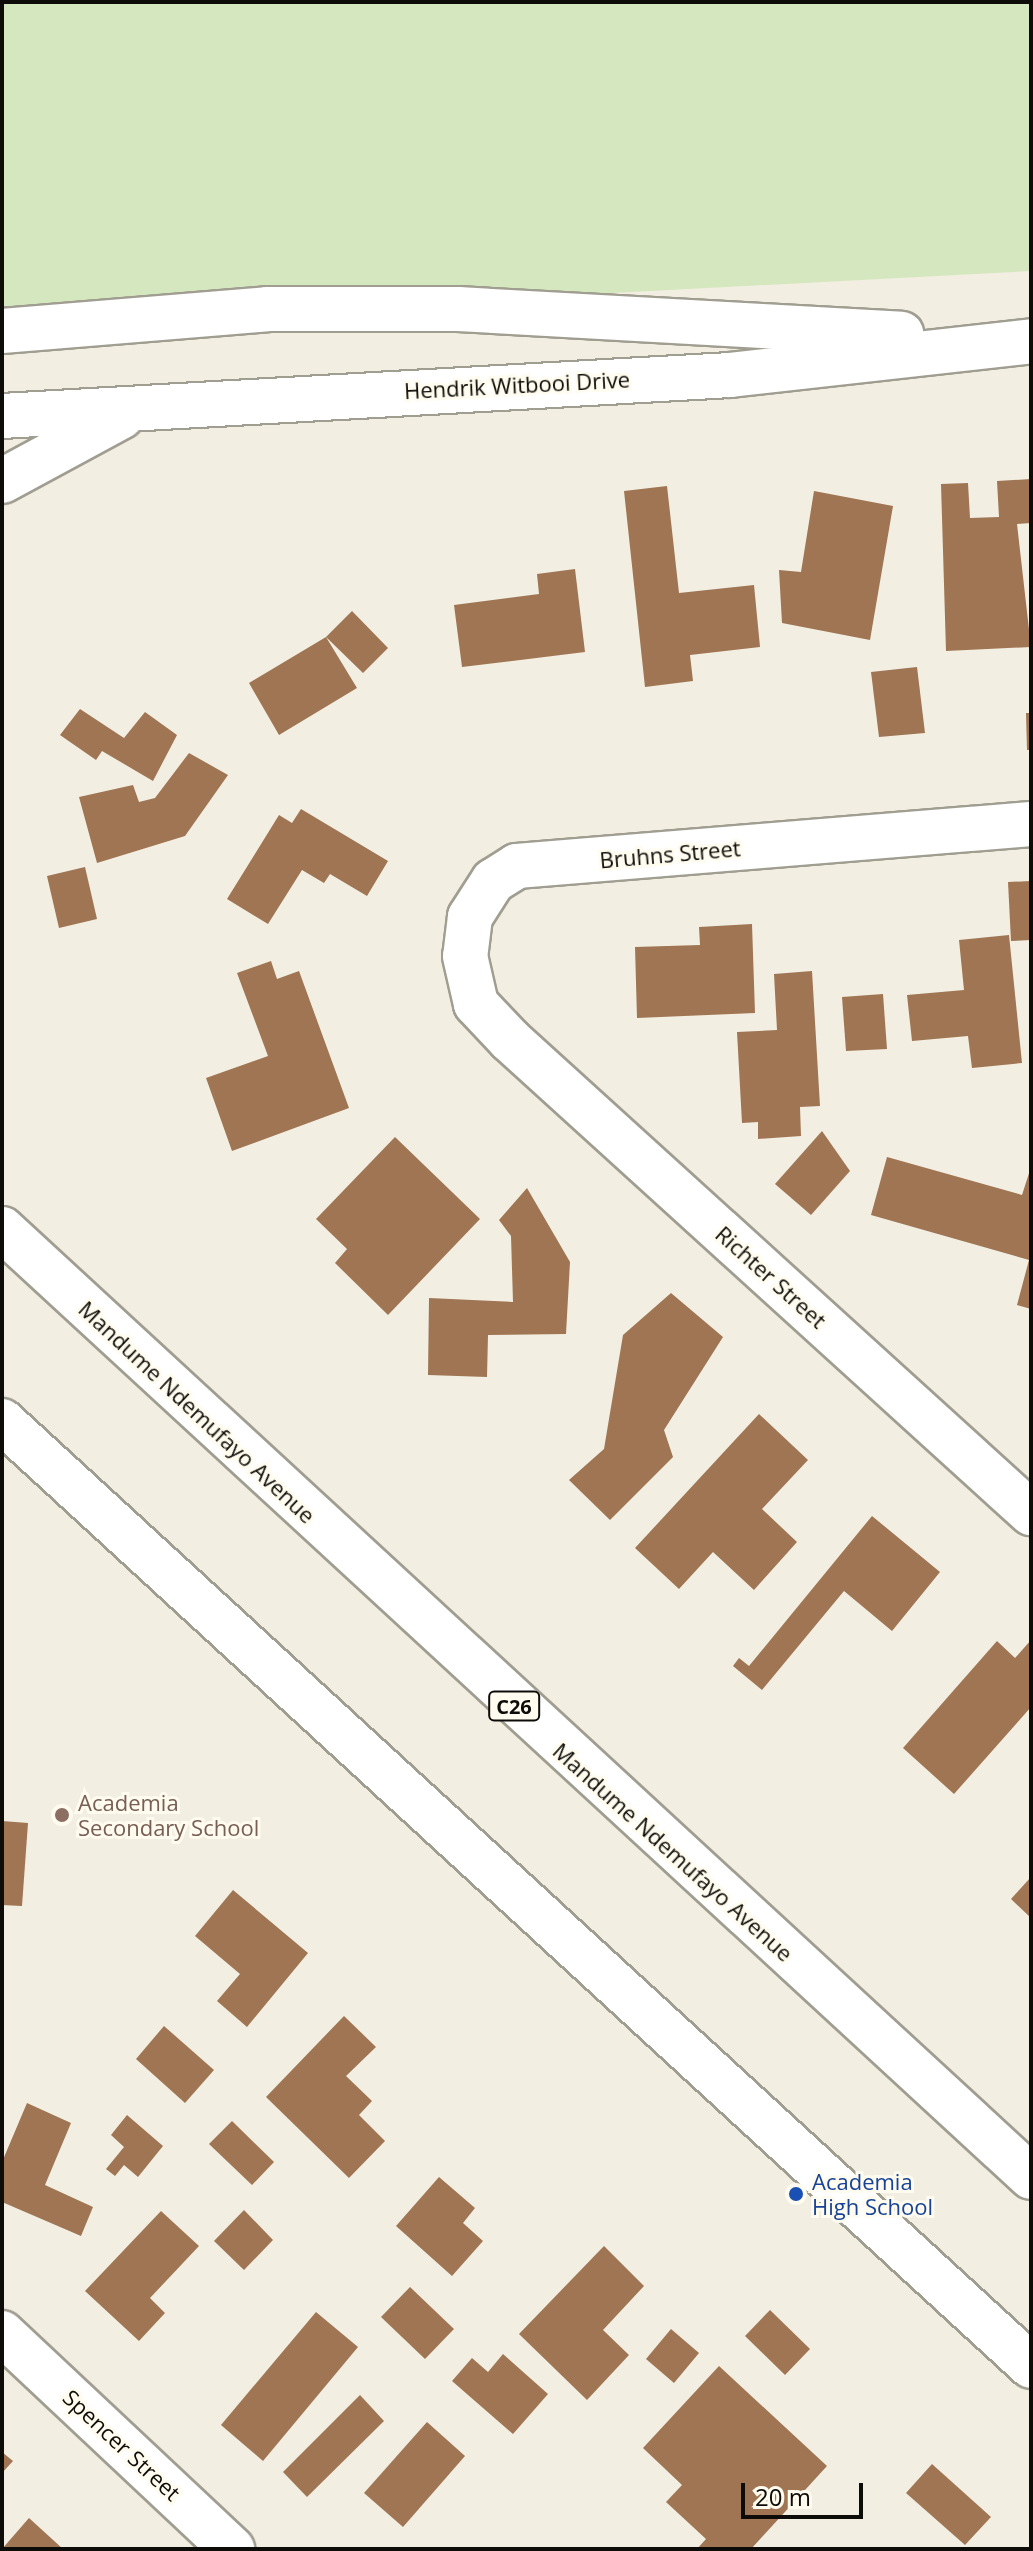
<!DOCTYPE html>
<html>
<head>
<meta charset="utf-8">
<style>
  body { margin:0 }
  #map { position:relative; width:1033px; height:2551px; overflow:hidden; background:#f2eee1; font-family:"Open Sans",sans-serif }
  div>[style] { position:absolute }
  .green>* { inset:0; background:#d5e7bf }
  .building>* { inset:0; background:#9f7553 }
  .roads { filter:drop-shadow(2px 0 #a09d91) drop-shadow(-2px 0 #a09d91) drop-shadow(0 2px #a09d91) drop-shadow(0 -2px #a09d91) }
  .minor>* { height:44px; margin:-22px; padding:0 22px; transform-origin:22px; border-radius:22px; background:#fff }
  .major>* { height:44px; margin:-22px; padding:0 22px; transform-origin:22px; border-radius:22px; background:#fff }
  .dots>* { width:22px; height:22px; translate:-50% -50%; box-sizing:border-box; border:4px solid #fffcef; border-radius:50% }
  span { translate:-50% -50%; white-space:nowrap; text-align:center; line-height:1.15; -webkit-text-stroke:6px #fffcef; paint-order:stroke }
  .shield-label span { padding:2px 6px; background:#fffcef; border:2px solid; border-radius:6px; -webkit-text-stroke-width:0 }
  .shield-label { font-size:20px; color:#0d0c08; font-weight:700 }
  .street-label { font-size:22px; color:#0d0c08 }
  .education-label { font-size:22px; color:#785e54 }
  .left { translate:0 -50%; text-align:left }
  .transit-label { font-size:22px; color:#164399 }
  .frame { position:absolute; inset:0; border:4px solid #0d0c08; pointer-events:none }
  .scale { position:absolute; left:741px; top:2483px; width:122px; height:36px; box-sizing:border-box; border:4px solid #0d0c08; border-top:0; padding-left:10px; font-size:24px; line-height:28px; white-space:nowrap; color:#0d0c08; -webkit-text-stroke:6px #fffcef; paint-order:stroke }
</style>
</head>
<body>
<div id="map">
  <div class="green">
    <i style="clip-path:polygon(2px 2px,1031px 2px,1031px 271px,65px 322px,2px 331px)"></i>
  </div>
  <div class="building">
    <i style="clip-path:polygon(1031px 479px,1031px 523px,1017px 524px,1031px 647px,946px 651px,941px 484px,968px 483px,970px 518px,999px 517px,997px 481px)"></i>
    <i style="clip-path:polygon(667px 486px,679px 593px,754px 585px,760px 647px,690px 655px,693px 681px,645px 687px,624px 491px)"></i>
    <i style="clip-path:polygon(814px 491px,893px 506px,870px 640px,782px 623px,779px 570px,801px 572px)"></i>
    <i style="clip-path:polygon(575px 569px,585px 652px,462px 667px,454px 605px,539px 594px,537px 574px)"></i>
    <i style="clip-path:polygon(352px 611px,388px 648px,363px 673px,326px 637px,357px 688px,279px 735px,249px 683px,326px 637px)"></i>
    <i style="clip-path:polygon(917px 667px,925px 733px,879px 737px,871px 672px)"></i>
    <i style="clip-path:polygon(80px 709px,124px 738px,145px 712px,177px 735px,153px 781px,102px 751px,96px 760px,60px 735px)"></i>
    <i style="clip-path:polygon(1026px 713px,1031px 713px,1031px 750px,1027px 750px)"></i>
    <i style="clip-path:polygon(189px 753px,228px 775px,185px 836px,97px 863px,79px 797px,133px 785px,139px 802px,155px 798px)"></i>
    <i style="clip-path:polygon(301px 809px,388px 861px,367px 896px,330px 874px,324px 883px,302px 870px,268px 924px,227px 899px,279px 815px,292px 823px)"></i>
    <i style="clip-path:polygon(85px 867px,97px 919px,59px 928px,47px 876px)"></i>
    <i style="clip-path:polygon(1031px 881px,1031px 940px,1011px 941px,1008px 882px)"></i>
    <i style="clip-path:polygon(752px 924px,755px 1013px,637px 1018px,635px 947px,700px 945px,699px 927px)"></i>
    <i style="clip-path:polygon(1009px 935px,1022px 1063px,972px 1068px,968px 1036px,912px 1041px,907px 995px,964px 990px,959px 940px)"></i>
    <i style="clip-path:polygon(271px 961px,277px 979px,299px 971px,349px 1108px,232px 1151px,206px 1078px,268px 1056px,237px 973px)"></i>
    <i style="clip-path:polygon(812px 971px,820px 1106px,800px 1107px,801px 1136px,758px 1139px,758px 1122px,742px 1123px,737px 1032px,777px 1030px,774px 974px)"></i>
    <i style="clip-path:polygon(883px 994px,887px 1049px,846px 1051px,842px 997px)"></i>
    <i style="clip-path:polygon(822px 1131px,850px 1171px,811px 1215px,775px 1184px)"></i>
    <i style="clip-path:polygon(395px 1137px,480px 1219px,388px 1315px,335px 1263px,347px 1249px,316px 1219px)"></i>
    <i style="clip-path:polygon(887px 1157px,1022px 1195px,1031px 1167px,1031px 1309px,1017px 1305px,1029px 1260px,871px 1215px)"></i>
    <i style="clip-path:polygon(527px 1188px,570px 1262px,566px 1334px,488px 1335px,487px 1377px,428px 1375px,429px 1298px,513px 1302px,511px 1236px,499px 1220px)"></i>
    <i style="clip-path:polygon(671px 1293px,723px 1337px,664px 1430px,673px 1457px,610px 1520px,569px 1480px,604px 1449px,623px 1335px)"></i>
    <i style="clip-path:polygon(759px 1414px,808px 1460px,762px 1509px,797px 1542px,754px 1590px,713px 1552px,679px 1589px,635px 1548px)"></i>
    <i style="clip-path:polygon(872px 1516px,940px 1572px,892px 1631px,844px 1591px,762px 1690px,733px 1666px,739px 1658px,749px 1666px)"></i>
    <i style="clip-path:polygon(1031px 1640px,1031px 1707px,954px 1794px,903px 1748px,997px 1641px,1015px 1658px)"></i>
    <i style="clip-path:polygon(2px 1821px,28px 1823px,22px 1906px,2px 1905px)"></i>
    <i style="clip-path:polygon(1031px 1877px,1031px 1918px,1011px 1899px)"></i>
    <i style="clip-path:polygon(233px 1890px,308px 1953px,247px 2027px,217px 2001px,240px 1974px,195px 1936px)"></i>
    <i style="clip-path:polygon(344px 2016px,376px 2047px,346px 2076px,372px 2101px,359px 2115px,385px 2141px,349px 2178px,266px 2097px)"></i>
    <i style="clip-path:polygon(164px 2026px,214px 2070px,185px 2103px,136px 2059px)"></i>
    <i style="clip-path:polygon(27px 2103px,71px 2123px,45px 2185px,93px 2207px,81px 2236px,2px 2202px,2px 2162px)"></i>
    <i style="clip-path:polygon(127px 2115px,163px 2146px,138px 2177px,124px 2165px,115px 2176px,106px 2169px,124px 2147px,111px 2135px)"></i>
    <i style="clip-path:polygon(232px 2121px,274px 2162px,252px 2185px,209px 2144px)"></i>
    <i style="clip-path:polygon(439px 2177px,475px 2208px,463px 2223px,483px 2241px,452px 2276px,396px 2226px)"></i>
    <i style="clip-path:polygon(244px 2210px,273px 2240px,244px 2270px,214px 2241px)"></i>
    <i style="clip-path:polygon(161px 2211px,199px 2246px,150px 2298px,165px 2313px,139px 2341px,85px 2291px)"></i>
    <i style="clip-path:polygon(604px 2246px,644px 2286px,603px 2330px,629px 2355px,587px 2400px,519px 2334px)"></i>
    <i style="clip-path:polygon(410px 2287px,454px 2329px,425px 2359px,381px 2317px)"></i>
    <i style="clip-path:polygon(770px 2310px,810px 2349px,785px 2375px,745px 2336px)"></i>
    <i style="clip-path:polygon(316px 2312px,358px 2347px,263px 2461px,221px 2425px)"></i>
    <i style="clip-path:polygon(671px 2329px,699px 2353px,674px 2383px,646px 2359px)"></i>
    <i style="clip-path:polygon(503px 2354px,548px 2394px,513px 2434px,452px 2381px,472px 2358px,488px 2372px)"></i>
    <i style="clip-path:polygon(719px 2366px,827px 2466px,751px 2549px,697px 2549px,706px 2539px,666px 2502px,682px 2485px,643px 2448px)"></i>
    <i style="clip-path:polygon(360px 2395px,384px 2421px,307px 2497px,283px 2472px)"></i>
    <i style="clip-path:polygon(427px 2422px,465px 2456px,403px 2527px,364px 2493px)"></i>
    <i style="clip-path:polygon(2px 2452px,13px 2461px,2px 2473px)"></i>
    <i style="clip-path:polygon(932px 2464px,991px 2517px,965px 2545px,906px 2493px)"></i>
    <i style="clip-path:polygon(29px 2518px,63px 2549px,2px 2549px)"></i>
  </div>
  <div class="roads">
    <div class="minor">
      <i style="left:1031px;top:824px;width:516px;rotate:175.33deg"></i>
      <i style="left:517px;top:866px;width:28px;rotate:148deg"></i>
      <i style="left:493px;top:881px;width:43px;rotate:122.6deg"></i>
      <i style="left:470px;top:917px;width:39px;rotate:97deg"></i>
      <i style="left:465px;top:956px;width:49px;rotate:77.1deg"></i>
      <i style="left:476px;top:1004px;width:50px;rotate:46.6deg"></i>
      <i style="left:510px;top:1040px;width:704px;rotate:42.24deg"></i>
      <i style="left:2px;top:2333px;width:316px;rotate:43.2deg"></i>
    </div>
    <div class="major">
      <i style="left:2px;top:331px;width:266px;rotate:-4.7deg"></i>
      <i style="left:267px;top:309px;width:191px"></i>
      <i style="left:458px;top:309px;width:444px;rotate:3.2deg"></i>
      <i style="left:2px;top:416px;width:729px;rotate:-3.22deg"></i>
      <i style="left:730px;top:375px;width:303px;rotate:-6.4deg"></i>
      <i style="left:2px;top:481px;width:136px;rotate:-28.4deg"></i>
      <i style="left:2px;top:1229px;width:1399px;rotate:42.65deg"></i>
      <i style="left:2px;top:1421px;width:1397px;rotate:42.56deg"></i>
    </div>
  </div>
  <div class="dots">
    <i style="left:62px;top:1815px;background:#8d6e63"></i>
    <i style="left:796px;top:2194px;background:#1a4fb4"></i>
  </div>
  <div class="shield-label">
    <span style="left:514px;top:1706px">C26</span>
  </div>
  <div class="street-label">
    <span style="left:517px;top:385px;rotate:-3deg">Hendrik Witbooi Drive</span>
    <span style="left:670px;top:854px;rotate:-5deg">Bruhns Street</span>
    <span style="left:771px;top:1277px;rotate:42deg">Richter Street</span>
    <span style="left:197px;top:1412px;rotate:43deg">Mandume Ndemufayo Avenue</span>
    <span style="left:673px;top:1852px;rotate:42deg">Mandume Ndemufayo Avenue</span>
    <span style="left:122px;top:2445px;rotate:43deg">Spencer Street</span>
  </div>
  <div class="education-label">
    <span class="left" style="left:78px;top:1815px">Academia<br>Secondary School</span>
  </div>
  <div class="transit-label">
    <span class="left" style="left:812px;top:2194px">Academia<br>High School</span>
  </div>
  <div class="frame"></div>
  <div class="scale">20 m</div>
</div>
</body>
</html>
